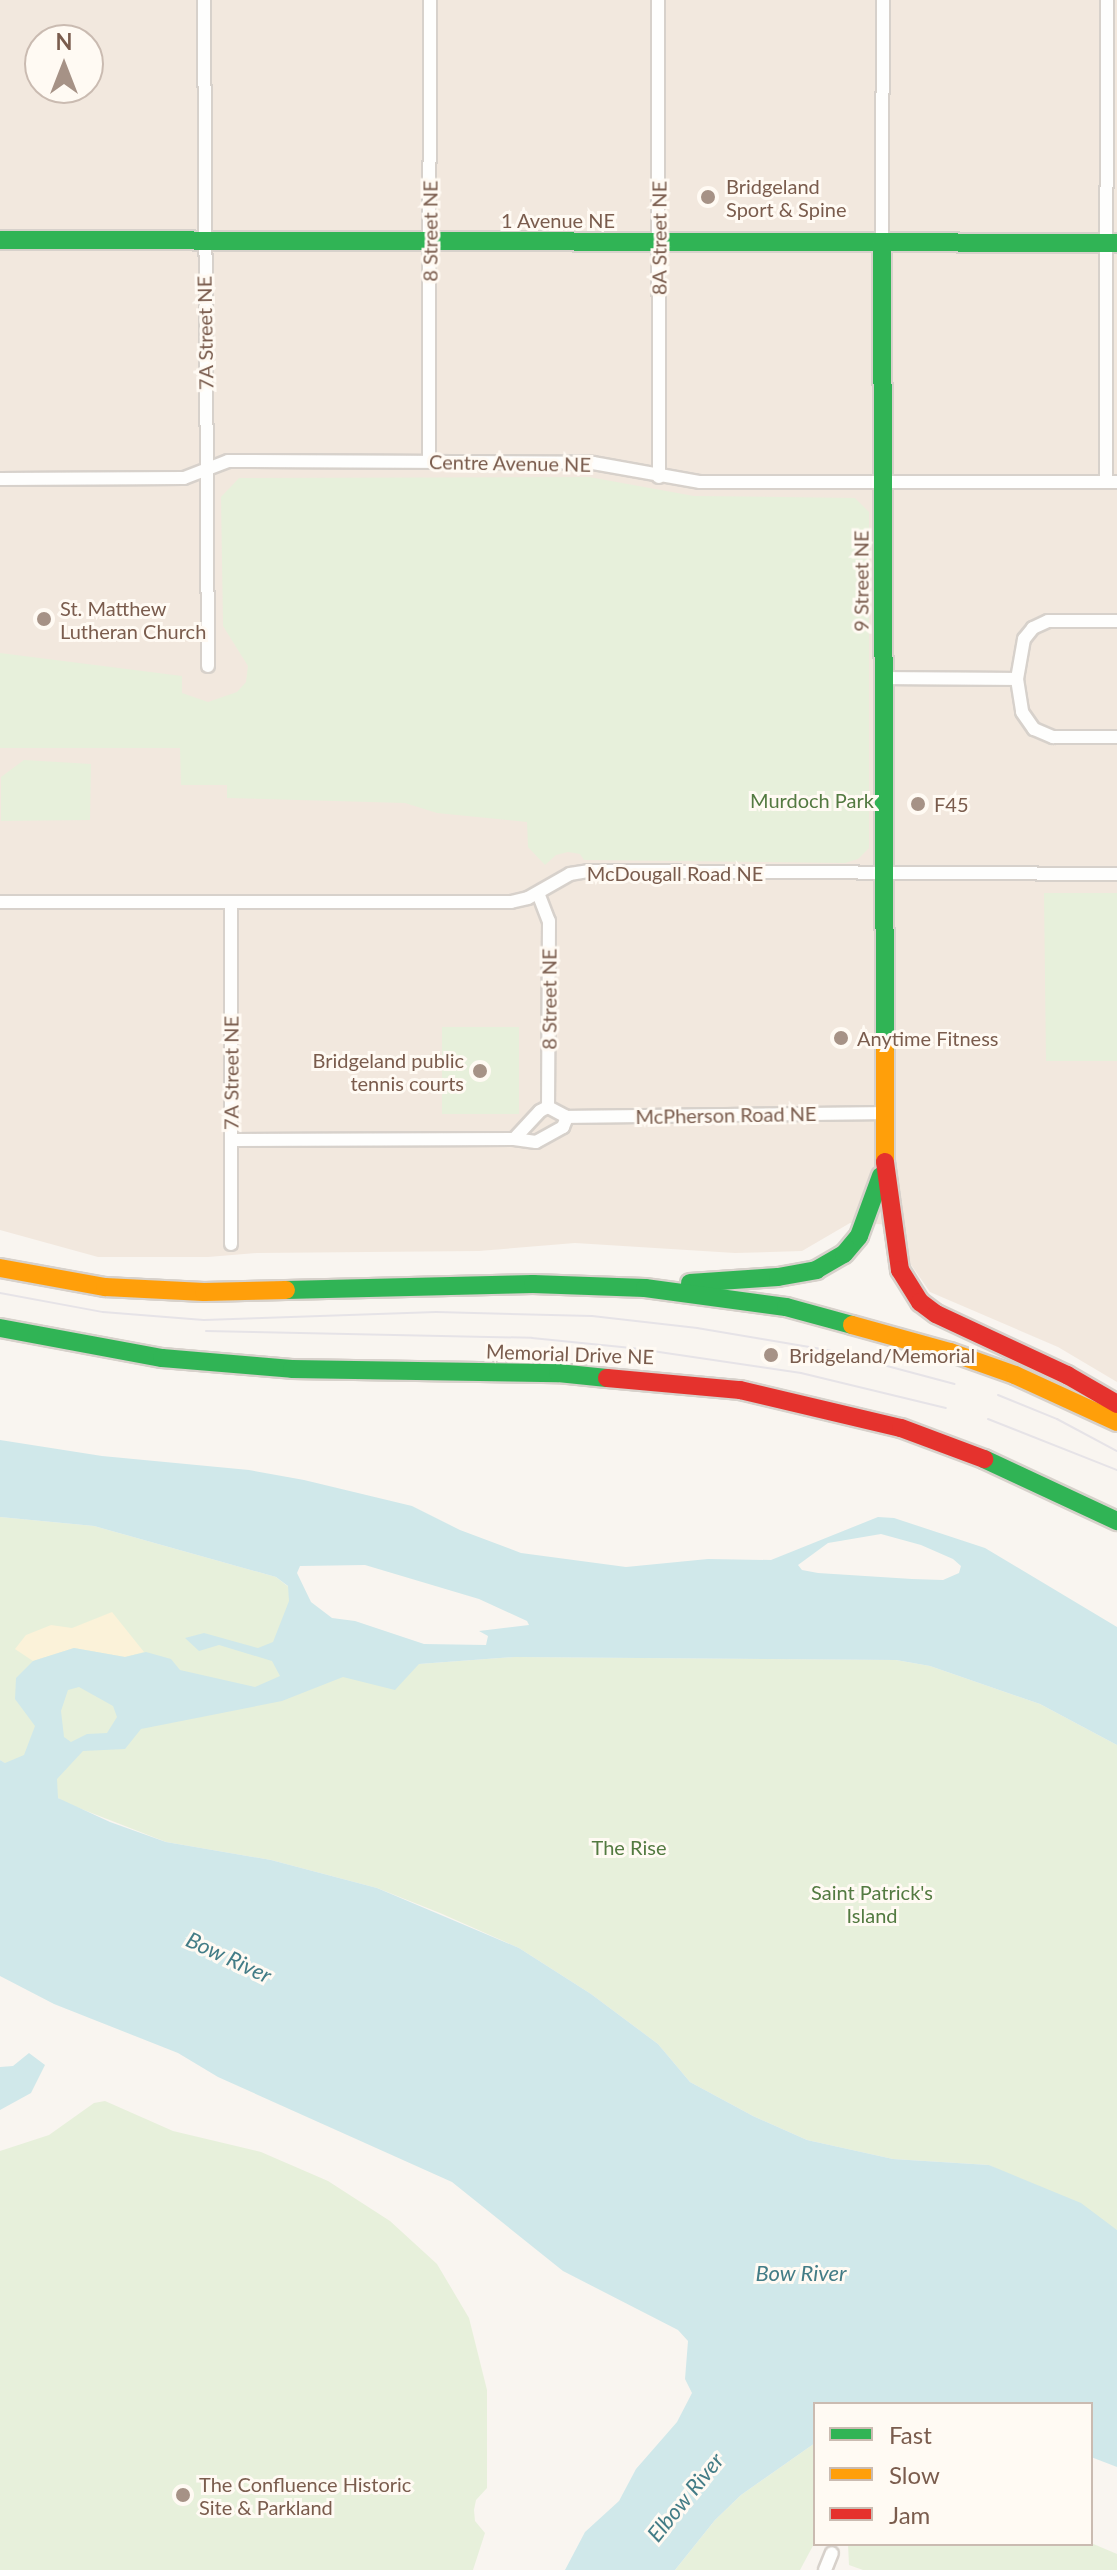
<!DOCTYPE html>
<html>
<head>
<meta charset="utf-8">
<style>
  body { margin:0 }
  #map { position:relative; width:1117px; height:2570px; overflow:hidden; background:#f9f5f0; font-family:Lato,sans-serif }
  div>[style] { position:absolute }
  .residential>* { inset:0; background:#f2e8de }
  .green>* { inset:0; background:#e7f0db }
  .sand>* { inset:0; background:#fbf2d9 }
  .water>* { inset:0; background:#d0e8ea }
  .roads { filter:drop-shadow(2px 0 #d7d1cb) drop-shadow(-2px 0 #d7d1cb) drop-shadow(0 2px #d7d1cb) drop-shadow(0 -2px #d7d1cb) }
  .street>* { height:12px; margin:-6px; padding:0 6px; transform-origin:6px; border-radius:6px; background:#fefefd }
  .fast>* { height:18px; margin:-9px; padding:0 9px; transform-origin:9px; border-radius:9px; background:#30b455 }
  .slow>* { height:18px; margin:-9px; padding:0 9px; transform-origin:9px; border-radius:9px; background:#ff9f0a }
  .jam>* { height:18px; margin:-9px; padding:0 9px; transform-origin:9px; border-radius:9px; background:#e5322d }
  .tram>* { height:2px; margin:-1px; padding:0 1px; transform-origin:1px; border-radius:1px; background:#e6e3e7 }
  .dots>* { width:22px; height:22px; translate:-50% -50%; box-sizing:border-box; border:4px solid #fffaf3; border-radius:50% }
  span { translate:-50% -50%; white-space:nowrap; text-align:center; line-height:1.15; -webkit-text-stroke:6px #fffaf3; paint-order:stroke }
  .poi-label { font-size:20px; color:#7a5c4d }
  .left { translate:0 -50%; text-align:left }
  .right { translate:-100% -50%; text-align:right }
  .street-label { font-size:20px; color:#7a5c4d }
  .park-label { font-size:20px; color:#537a41 }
  .water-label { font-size:22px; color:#437c86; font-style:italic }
  .legend { position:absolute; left:813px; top:2402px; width:280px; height:144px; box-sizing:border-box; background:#fffaf3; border:2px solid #cabbb1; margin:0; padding:10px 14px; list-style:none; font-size:24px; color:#7a5c4d }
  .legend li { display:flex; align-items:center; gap:16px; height:40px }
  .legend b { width:40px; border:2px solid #cabbb1 }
  .north { position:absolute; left:24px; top:24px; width:80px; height:80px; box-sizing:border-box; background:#fffaf3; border:2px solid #cabbb1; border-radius:50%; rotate:0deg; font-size:22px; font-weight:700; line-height:32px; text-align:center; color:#7a5c4d }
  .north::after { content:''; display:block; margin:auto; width:28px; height:36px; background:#a69286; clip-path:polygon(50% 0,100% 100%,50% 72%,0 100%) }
</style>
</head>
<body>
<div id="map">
  <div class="residential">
    <i style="clip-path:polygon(evenodd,0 0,1117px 0,1117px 1382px,1058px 1347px,930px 1292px,907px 1259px,900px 1225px,850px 1223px,802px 1251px,735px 1253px,575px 1243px,479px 1251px,257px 1253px,208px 1257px,98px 1257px,0 1230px,0 0,40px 40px,88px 40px,88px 88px,40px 88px,40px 40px)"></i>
  </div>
  <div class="green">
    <i style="clip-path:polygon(589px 477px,694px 496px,855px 498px,869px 512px,869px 848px,858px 859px,845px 863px,584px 860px,580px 854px,568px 852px,556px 855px,545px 865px,528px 847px,527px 822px,437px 813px,405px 803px,227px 798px,227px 785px,181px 785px,180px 748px,0 748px,0 653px,182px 676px,182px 693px,208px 702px,237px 692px,246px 682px,248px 666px,223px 626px,221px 497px,239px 478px)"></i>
    <i style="clip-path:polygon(24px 760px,91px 764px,90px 820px,1px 821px,1px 777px)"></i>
    <i style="clip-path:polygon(1044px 893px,1117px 893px,1117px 1061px,1046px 1061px)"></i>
    <i style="clip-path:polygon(442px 1027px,519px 1027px,519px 1114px,442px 1114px)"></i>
    <i style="clip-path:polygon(0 1517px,94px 1526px,276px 1577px,357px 1641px,419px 1664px,515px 1657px,896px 1660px,930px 1666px,1040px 1704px,1117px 1745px,1117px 2230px,989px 2165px,893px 2159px,807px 2140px,753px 2116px,690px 2082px,658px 2044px,591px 1994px,519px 1948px,440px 1913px,377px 1888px,271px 1860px,166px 1842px,66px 1803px,0 1760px)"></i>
    <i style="clip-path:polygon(105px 2101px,173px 2131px,261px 2152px,328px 2181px,390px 2221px,437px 2264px,469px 2318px,487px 2390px,487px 2488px,476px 2500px,474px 2510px,475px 2521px,485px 2533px,473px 2570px,0 2570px,0 2151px,49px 2135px,94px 2103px)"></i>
    <i style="clip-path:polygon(815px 2443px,815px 2542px,800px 2570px,675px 2570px,715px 2520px,741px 2495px)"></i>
    <i style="clip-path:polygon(1091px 2543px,1117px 2554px,1117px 2570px,863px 2570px,849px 2565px,848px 2544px)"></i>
  </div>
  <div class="sand">
    <i style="clip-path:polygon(112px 1612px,144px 1652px,125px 1657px,74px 1648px,33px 1661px,15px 1649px,26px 1635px,51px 1625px,72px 1628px)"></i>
  </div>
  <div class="water">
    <i style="clip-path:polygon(evenodd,0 1440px,102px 1456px,249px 1470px,304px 1480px,412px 1506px,460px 1530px,521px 1553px,626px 1567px,708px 1559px,771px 1560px,878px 1517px,894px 1518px,985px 1548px,1117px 1627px,1117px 1745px,1040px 1704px,930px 1666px,896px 1660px,515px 1657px,419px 1664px,395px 1690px,343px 1677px,282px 1701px,141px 1729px,125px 1749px,83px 1751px,57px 1779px,58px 1798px,110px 1822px,166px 1842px,271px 1860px,377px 1888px,519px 1948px,591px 1994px,658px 2044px,690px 2082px,753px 2116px,807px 2140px,893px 2159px,989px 2165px,1081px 2203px,1117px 2230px,1117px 2467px,1091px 2457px,1091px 2404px,815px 2404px,815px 2443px,741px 2495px,715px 2520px,675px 2570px,565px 2570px,585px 2532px,619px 2501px,636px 2469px,677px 2422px,692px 2393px,685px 2379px,688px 2341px,678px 2330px,563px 2271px,452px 2182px,218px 2077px,178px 2053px,54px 2004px,0 1976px,0 1760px,5px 1763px,24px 1755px,35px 1726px,15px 1699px,16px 1678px,33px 1661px,74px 1648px,125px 1657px,146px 1652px,171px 1659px,180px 1670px,255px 1687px,280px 1676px,272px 1661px,219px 1645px,199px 1651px,185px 1638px,204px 1633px,258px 1648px,273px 1642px,289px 1601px,288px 1586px,276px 1577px,94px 1526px,0 1517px,0 1440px,881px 1534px,921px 1545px,953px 1559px,961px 1566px,959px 1573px,943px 1580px,912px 1579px,818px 1573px,802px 1570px,798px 1565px,828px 1543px,881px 1534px,0 1440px,365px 1565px,479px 1599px,527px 1621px,529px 1625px,479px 1631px,488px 1636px,486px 1645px,424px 1644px,355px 1621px,332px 1618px,311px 1602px,297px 1573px,300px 1566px,365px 1565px,0 1440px,79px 1687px,113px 1706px,117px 1717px,107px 1733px,87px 1734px,71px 1742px,64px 1737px,61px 1711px,68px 1690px,79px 1687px)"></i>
    <i style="clip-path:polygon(29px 2053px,45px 2065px,31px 2093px,0 2110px,0 2067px,13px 2066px)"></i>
  </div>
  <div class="roads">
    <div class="street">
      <i style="left:204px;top:0;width:666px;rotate:89.66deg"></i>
      <i style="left:658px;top:0;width:477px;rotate:89.9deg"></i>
      <i style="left:882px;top:243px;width:243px;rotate:-89.8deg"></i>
      <i style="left:429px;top:461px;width:461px;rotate:-89.9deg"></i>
      <i style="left:0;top:479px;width:184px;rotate:-0.3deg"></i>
      <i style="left:184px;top:478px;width:47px;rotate:-21.1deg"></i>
      <i style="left:228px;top:461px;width:22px"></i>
      <i style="left:250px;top:461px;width:343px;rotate:0.3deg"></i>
      <i style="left:593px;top:463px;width:109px;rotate:10.1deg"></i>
      <i style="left:700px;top:482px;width:417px"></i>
      <i style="left:1106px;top:482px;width:482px;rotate:-89.9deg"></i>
      <i style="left:1117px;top:621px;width:69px;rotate:180deg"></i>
      <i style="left:1048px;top:621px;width:17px;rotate:155deg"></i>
      <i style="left:1033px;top:628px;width:14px;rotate:129deg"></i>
      <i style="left:1024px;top:639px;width:41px;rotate:99.9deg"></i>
      <i style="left:1017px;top:679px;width:33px;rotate:81deg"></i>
      <i style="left:1022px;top:712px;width:21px;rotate:55deg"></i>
      <i style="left:1034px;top:729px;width:21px;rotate:23deg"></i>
      <i style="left:1053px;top:737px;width:64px"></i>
      <i style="left:883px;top:678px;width:134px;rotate:0.4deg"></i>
      <i style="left:538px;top:893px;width:30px;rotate:69deg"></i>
      <i style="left:549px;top:921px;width:186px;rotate:90.3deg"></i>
      <i style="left:0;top:902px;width:511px"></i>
      <i style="left:511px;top:902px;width:17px;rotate:-13deg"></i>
      <i style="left:528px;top:898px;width:48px;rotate:-29.7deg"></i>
      <i style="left:570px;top:874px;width:18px;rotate:-9deg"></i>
      <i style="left:588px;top:871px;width:529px;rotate:0.32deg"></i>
      <i style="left:514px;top:1139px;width:38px;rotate:-47deg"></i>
      <i style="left:540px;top:1111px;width:9px;rotate:-27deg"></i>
      <i style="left:548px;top:1107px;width:21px;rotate:28deg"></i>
      <i style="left:567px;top:1117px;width:317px;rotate:-0.7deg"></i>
      <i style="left:232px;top:1140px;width:282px;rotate:-0.2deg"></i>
      <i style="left:514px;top:1139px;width:22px;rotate:8deg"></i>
      <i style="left:536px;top:1142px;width:31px;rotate:-29deg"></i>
      <i style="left:563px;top:1127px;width:11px;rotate:-68deg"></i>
      <i style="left:231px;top:1244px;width:342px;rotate:-90deg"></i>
      <i style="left:825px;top:2570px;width:18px;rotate:-68deg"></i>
    </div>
    <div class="fast">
      <i style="left:0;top:240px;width:1117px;rotate:0.15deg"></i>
      <i style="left:882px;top:243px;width:808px;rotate:89.79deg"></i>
      <i style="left:690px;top:1283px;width:88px;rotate:-3.9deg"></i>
      <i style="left:778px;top:1277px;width:39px;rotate:-10deg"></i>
      <i style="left:816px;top:1270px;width:32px;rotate:-30deg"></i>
      <i style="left:844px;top:1254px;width:23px;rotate:-50deg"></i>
      <i style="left:859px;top:1236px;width:64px;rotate:-69.9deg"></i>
      <i style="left:286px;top:1290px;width:247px;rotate:-1.4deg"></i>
      <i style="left:533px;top:1284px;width:112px;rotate:2deg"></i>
      <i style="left:645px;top:1288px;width:142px;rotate:7.7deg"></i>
      <i style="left:786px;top:1307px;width:68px;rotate:15.3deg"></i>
      <i style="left:0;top:1328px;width:165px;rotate:10.5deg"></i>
      <i style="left:162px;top:1358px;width:130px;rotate:4.8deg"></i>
      <i style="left:292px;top:1369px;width:266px;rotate:0.9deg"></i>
      <i style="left:558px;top:1373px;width:49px;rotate:5.8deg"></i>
      <i style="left:984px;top:1459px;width:147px;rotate:25deg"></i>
    </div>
    <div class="slow">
      <i style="left:885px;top:1051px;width:111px;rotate:90deg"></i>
      <i style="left:0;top:1268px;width:107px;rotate:10.3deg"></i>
      <i style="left:105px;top:1287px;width:99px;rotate:2.9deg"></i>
      <i style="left:204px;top:1292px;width:82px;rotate:-1.4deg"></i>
      <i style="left:852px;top:1325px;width:102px;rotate:15.4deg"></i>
      <i style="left:950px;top:1352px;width:69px;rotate:19.5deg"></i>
      <i style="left:1015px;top:1375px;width:112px;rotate:24.7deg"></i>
    </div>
    <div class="jam">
      <i style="left:885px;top:1162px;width:109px;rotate:82.1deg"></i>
      <i style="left:900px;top:1270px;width:38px;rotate:58deg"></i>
      <i style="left:920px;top:1302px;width:20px;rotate:37deg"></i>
      <i style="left:936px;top:1314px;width:145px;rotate:25deg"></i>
      <i style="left:1067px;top:1375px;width:58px;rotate:30.1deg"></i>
      <i style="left:607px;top:1378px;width:134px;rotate:5.2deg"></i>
      <i style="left:740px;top:1390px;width:165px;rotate:13.3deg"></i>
      <i style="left:901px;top:1428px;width:89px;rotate:20.5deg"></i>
    </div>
  </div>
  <div class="tram">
    <i style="left:0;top:1293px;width:105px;rotate:10.5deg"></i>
    <i style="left:103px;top:1312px;width:101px;rotate:4.5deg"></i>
    <i style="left:204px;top:1320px;width:232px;rotate:-2deg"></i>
    <i style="left:436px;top:1312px;width:156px;rotate:1.5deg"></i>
    <i style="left:592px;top:1316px;width:106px;rotate:6.5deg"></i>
    <i style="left:697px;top:1328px;width:132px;rotate:9.6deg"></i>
    <i style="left:827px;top:1350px;width:132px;rotate:14.9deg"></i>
    <i style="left:206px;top:1331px;width:326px;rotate:1.2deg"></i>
    <i style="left:532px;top:1338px;width:100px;rotate:5.7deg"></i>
    <i style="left:632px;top:1348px;width:171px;rotate:8.4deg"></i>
    <i style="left:801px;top:1373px;width:149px;rotate:13.6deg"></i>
    <i style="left:998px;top:1395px;width:64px;rotate:22.1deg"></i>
    <i style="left:1057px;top:1419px;width:68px;rotate:28.1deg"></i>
    <i style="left:988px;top:1419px;width:139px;rotate:21.6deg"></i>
  </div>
  <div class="dots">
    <i style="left:708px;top:197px;background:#a69286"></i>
    <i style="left:44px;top:619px;background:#a69286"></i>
    <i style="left:918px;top:804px;background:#a69286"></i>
    <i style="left:841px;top:1038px;background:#a69286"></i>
    <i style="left:480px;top:1071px;background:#a69286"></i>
    <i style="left:771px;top:1355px;background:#a69286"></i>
    <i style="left:183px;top:2495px;background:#a69286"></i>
  </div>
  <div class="poi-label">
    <span class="left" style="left:726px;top:198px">Bridgeland<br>Sport &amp; Spine</span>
    <span class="left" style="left:60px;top:620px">St. Matthew<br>Lutheran Church</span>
    <span class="left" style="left:934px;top:804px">F45</span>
    <span class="left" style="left:857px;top:1038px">Anytime Fitness</span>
    <span class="right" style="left:464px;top:1072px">Bridgeland public<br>tennis courts</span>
    <span class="left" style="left:789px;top:1355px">Bridgeland/Memorial</span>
    <span class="left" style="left:199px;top:2496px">The Confluence Historic<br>Site &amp; Parkland</span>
  </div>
  <div class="street-label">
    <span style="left:558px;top:220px">1 Avenue NE</span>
    <span style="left:430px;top:231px;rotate:-90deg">8 Street NE</span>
    <span style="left:659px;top:238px;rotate:-90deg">8A Street NE</span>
    <span style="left:205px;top:333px;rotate:-91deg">7A Street NE</span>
    <span style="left:510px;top:463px;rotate:1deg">Centre Avenue NE</span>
    <span style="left:861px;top:581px;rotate:-90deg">9 Street NE</span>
    <span style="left:675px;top:873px">McDougall Road NE</span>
    <span style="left:549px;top:999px;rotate:-90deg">8 Street NE</span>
    <span style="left:231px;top:1073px;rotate:-90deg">7A Street NE</span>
    <span style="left:726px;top:1115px;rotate:-1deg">McPherson Road NE</span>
    <span style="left:570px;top:1354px;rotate:2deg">Memorial Drive NE</span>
  </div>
  <div class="park-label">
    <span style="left:812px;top:800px">Murdoch Park</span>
    <span style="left:629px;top:1847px">The Rise</span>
    <span style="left:872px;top:1904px">Saint Patrick's<br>Island</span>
  </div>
  <div class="water-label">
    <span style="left:229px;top:1957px;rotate:25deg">Bow River</span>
    <span style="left:801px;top:2273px">Bow River</span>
    <span style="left:685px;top:2497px;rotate:-51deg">Elbow River</span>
  </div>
  <ul class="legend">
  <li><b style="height:10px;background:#30b455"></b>Fast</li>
  <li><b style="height:10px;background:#ff9f0a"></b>Slow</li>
  <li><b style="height:10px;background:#e5322d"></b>Jam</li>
  </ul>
  <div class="north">N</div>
</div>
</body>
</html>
